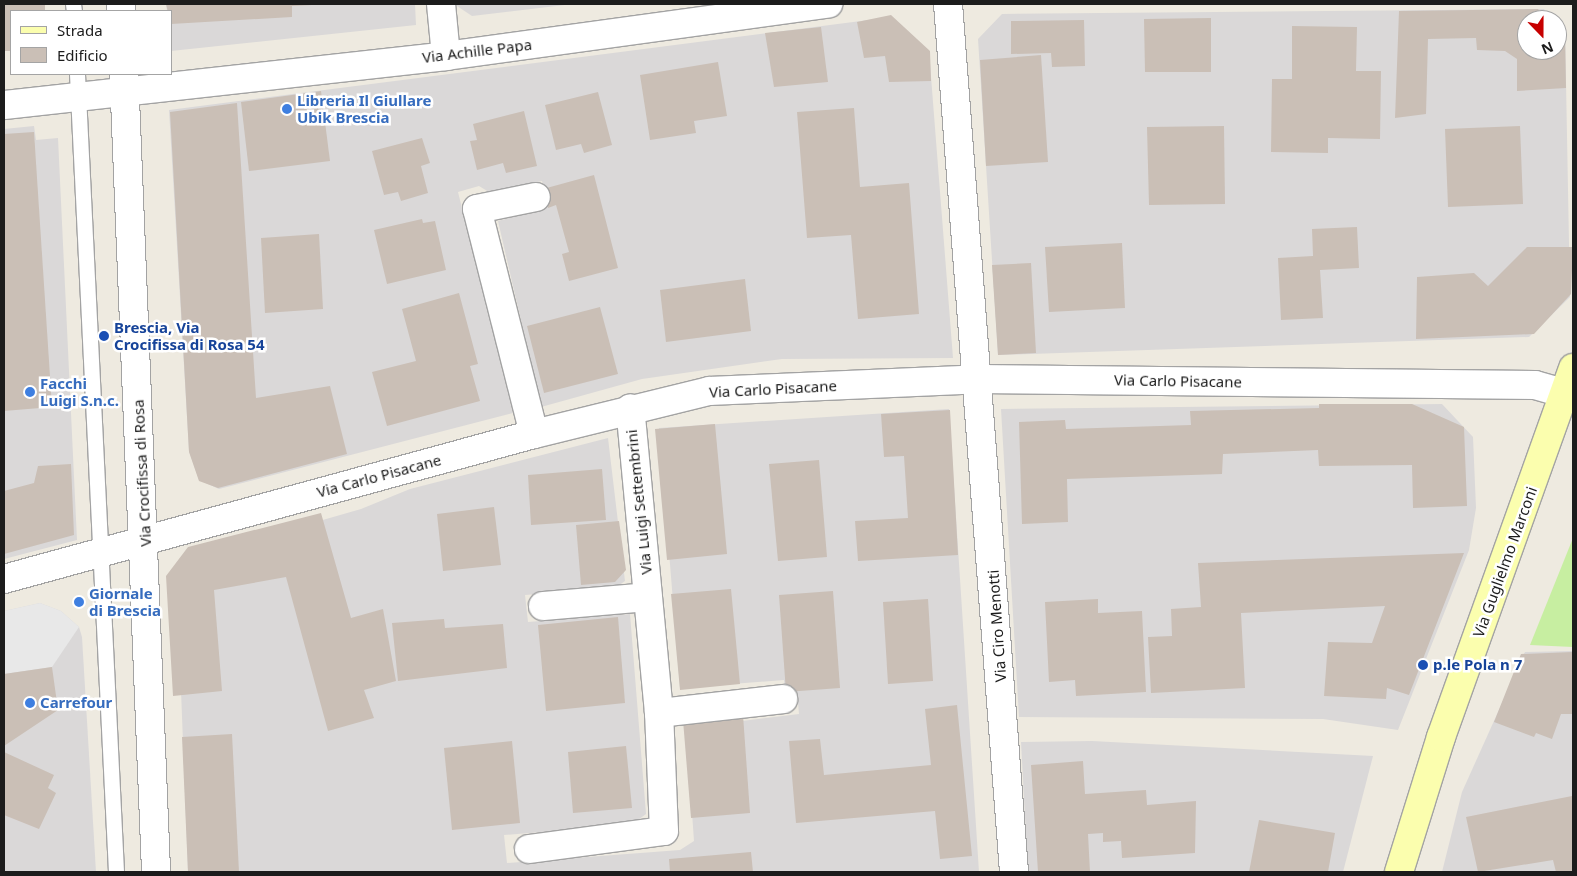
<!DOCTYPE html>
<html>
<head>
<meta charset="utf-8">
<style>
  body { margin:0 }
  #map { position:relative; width:1577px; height:876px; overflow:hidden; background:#eeeae0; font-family:"Noto Sans",sans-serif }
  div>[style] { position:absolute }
  .residential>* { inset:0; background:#dad8d8 }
  .grass>* { inset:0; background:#c7eea1 }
  .parking>* { inset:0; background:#e8e8e8 }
  .building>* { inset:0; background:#cabfb6 }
  .roads { filter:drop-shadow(1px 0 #a3a3a3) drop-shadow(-1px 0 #a3a3a3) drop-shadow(0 1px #a3a3a3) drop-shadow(0 -1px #a3a3a3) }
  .service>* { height:15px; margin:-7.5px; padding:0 7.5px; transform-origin:7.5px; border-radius:7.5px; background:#fff }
  .minor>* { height:28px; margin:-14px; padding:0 14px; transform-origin:14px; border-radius:14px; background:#fff }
  .tertiary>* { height:28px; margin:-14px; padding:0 14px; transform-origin:14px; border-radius:14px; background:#fff }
  .secondary>* { height:28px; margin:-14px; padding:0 14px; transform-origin:14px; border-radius:14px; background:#fbfeae }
  .dots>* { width:14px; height:14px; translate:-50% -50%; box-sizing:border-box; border:2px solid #fff; border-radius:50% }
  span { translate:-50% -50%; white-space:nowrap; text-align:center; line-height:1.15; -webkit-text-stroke:5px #fff; paint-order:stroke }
  .street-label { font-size:15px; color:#1c1c1c }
  .shop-label { font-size:15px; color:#366cbe; font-weight:700 }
  .left { translate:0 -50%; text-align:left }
  .transit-label { font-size:15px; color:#164399; font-weight:700 }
  .frame { position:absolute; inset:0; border:5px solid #1c1c1c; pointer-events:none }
  .legend { position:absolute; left:10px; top:10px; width:162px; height:65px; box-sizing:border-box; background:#fff; border:1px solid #a4a4a4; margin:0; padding:6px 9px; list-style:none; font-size:15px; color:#1c1c1c }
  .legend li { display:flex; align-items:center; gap:10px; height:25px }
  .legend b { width:25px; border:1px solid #a4a4a4 }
  .north { position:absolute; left:1517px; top:10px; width:50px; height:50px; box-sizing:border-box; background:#fff; border:1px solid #a4a4a4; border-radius:50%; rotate:158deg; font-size:14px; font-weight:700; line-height:20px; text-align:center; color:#1c1c1c }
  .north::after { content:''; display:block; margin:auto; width:18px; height:22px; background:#c70000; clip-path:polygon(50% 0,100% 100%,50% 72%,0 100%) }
</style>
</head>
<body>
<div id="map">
  <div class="residential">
    <i style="clip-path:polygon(166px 4px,415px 4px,416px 25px,171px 51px,171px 11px,167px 11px)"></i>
    <i style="clip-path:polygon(454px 4px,573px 4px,472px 16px)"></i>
    <i style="clip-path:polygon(1544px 9px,1551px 20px,1527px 20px,1527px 50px,1557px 50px,1557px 23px,1565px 28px,1570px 297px,1529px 337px,998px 355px,978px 39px,1002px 14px)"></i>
    <i style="clip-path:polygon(892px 17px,929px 51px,953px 358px,782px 359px,642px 379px,541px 407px,498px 221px,548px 207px,542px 181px,489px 192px,479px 186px,458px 192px,513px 413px,219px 489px,199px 480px,189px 451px,169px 110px)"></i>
    <i style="clip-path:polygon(34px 126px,36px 140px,58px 138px,77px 540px,4px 559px,4px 129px)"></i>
    <i style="clip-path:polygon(1442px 404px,1473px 437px,1476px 508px,1469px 550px,1398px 730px,1323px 719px,1019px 717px,1001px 409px)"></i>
    <i style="clip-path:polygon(949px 409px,979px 872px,188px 872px,177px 587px,204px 554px,361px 509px,410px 489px,608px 438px,625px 581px,615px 588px,525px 595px,528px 622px,630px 614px,646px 814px,631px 825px,504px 835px,507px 863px,680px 850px,694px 841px,686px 728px,799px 714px,797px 691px,785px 691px,784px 680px,680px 688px,659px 428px)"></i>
    <i style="clip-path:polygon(40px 603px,61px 611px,79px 627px,82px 637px,96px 872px,4px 872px,4px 611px)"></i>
    <i style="clip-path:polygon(1573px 651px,1573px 872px,1442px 872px,1462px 792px,1525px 652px)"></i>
    <i style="clip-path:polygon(1092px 741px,1373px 756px,1343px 872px,1028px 872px,1021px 742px)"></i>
  </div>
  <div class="grass">
    <i style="clip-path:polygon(1573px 538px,1573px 647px,1530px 645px)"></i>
  </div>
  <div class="parking">
    <i style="clip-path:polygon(40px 603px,61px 611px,79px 627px,52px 667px,4px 674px,4px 611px)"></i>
  </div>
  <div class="building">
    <i style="clip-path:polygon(4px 4px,45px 4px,45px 11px,11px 11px,11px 51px,4px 51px)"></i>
    <i style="clip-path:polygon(166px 4px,311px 4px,312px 5px,292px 6px,292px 17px,171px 24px)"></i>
    <i style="clip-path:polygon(1538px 9px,1546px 20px,1527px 20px,1527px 50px,1557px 50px,1557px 28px,1565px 33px,1566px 88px,1517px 91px,1517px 59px,1505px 51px,1477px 50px,1476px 38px,1428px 39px,1426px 114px,1395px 118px,1399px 11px)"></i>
    <i style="clip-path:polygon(891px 15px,930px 51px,931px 81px,889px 82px,885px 56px,864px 58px,857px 22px)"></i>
    <i style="clip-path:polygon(1211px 18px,1211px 72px,1145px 72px,1144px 19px)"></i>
    <i style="clip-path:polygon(1084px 20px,1085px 66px,1052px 67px,1051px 53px,1011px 54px,1011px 21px)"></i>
    <i style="clip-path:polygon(1292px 26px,1357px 27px,1356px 71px,1381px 71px,1380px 139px,1328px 138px,1328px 153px,1271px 152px,1272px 79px,1292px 79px)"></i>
    <i style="clip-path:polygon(821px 27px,828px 82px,774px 87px,765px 33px)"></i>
    <i style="clip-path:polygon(1041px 55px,1048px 162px,986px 166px,980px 60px)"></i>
    <i style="clip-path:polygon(718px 62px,727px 116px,694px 121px,696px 133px,650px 140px,640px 75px)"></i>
    <i style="clip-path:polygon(321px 91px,330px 161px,249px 171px,241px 102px)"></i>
    <i style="clip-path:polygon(598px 92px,612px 145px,584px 153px,581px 144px,556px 150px,545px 105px)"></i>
    <i style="clip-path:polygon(237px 103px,256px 398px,330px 386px,347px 454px,218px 488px,199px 481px,189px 452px,170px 112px)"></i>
    <i style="clip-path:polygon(854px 108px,860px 187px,909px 183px,919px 314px,858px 319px,851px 235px,807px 238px,797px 112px)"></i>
    <i style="clip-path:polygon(524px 111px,537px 166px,506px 173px,503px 163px,477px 170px,470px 141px,477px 140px,473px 124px)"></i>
    <i style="clip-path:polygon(1224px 126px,1225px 204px,1149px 205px,1147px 127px)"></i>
    <i style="clip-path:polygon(1520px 126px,1523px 204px,1448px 207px,1445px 129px)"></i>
    <i style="clip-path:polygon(34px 132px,52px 407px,4px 411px,4px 134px)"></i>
    <i style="clip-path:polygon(422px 138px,430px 163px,421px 166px,428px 193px,401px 201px,398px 192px,384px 195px,372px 151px)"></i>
    <i style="clip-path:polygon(594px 175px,618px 268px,569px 281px,562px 254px,569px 252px,556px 205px,548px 208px,543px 189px)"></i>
    <i style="clip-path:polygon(422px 219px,423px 223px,435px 221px,446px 270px,387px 284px,374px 230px)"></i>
    <i style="clip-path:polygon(1357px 227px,1359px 268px,1320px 270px,1323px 318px,1281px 320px,1278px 258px,1313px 256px,1312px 229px)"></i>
    <i style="clip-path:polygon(319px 234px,323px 309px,265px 313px,261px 238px)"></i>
    <i style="clip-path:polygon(1122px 243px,1125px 308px,1049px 312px,1045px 247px)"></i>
    <i style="clip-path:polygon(1527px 247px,1573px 247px,1571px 294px,1534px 334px,1416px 339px,1417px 277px,1474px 273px,1488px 286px)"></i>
    <i style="clip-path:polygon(1031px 263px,1036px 353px,998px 355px,992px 265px)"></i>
    <i style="clip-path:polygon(745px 279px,751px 331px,666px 342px,660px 290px)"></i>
    <i style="clip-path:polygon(459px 293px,478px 364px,470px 366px,480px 401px,387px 426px,372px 372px,416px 361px,402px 309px)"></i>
    <i style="clip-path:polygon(600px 307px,618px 374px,544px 393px,527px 326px)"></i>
    <i style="clip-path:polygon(1319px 404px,1412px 404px,1464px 427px,1467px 506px,1413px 508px,1412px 465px,1319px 466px,1318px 450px,1223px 454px,1222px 474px,1067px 479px,1068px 522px,1022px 524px,1019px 422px,1065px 420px,1066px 429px,1191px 425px,1190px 411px,1319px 408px)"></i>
    <i style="clip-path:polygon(950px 410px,958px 555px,858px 561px,855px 521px,908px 518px,904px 456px,884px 457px,881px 414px)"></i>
    <i style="clip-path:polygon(715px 424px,727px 554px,667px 560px,655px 429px)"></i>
    <i style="clip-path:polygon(819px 460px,827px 557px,778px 561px,769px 464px)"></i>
    <i style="clip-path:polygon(71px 464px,74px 535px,4px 554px,4px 491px,34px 483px,38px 466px)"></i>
    <i style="clip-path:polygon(602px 469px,606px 520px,531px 525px,528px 475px)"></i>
    <i style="clip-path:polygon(494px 507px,501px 565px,443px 571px,437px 514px)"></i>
    <i style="clip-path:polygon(321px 513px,351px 618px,383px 609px,396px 681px,364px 690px,374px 718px,328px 731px,286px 577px,214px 590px,222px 691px,173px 696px,166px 576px,188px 547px)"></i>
    <i style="clip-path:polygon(619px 521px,626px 570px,615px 582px,581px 585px,576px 525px)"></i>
    <i style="clip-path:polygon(1464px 553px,1409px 695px,1387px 688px,1386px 699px,1324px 696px,1328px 642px,1372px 643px,1385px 606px,1241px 613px,1245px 688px,1151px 693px,1148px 637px,1172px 636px,1171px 609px,1201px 607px,1198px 563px)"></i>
    <i style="clip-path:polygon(731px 589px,740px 684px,680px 690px,671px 594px)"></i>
    <i style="clip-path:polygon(833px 591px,840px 688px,786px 692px,779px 595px)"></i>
    <i style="clip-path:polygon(928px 599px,933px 681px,888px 684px,883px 602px)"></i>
    <i style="clip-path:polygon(1098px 599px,1098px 613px,1142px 611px,1146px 692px,1076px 696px,1075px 680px,1049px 682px,1045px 602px)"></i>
    <i style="clip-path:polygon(618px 617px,625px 703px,546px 711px,538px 625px)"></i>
    <i style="clip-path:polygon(444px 619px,445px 628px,503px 624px,507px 668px,398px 681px,392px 623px)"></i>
    <i style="clip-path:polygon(1573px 652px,1573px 714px,1561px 714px,1552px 739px,1536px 733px,1534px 737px,1494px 722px,1521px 654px)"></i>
    <i style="clip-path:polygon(52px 667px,58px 710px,4px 746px,4px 674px)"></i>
    <i style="clip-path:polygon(957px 705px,972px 856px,940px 859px,935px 811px,796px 823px,789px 741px,820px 739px,824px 775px,931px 765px,925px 709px)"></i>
    <i style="clip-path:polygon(743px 715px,750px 813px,691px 818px,683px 720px)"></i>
    <i style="clip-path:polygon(232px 734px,239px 872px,188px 872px,182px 737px)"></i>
    <i style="clip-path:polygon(512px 741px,520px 823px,452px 830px,444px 748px)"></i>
    <i style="clip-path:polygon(626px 746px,632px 808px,573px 813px,568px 752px)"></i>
    <i style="clip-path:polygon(4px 752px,54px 775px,48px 788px,56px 793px,39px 829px,4px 815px)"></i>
    <i style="clip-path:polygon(1083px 761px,1085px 794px,1146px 790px,1147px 805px,1196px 801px,1195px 853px,1122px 858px,1121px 841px,1103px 842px,1103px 833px,1088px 834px,1090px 872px,1038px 872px,1031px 765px)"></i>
    <i style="clip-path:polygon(1572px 796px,1573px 872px,1556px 872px,1553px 860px,1478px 872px,1466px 817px)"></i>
    <i style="clip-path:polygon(1259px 820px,1335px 833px,1328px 872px,1249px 872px)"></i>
    <i style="clip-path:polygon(751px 852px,753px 872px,670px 872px,669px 859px)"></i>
  </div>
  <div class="roads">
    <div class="service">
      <i style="left:73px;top:4px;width:7px;rotate:82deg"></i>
      <i style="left:77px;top:74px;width:799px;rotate:87.2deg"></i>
    </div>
    <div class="minor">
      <i style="left:441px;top:4px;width:52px;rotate:84.5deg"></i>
      <i style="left:948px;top:4px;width:871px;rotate:85.65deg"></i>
      <i style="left:4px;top:105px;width:445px;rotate:-6.3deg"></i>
      <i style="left:446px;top:56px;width:386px;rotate:-7.8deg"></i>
      <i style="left:534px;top:434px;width:232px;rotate:-104.2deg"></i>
      <i style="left:477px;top:209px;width:60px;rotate:-11.5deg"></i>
      <i style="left:4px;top:579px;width:549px;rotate:-15.3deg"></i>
      <i style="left:534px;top:434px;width:180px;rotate:-13.8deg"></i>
      <i style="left:709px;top:391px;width:270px;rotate:-2.5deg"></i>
      <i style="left:979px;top:379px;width:556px;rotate:0.62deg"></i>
      <i style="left:1535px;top:385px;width:32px;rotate:16deg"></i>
      <i style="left:543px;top:606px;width:105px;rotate:-4.9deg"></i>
      <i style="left:659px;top:713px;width:125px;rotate:-6.4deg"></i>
      <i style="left:529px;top:849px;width:136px;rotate:-7.6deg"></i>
      <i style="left:664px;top:831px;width:118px;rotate:-92.4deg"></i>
      <i style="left:659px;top:713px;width:306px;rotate:-95.4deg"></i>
    </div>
    <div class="tertiary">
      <i style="left:121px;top:4px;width:7px;rotate:90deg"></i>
      <i style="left:124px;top:74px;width:799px;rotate:87.7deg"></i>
    </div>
    <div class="secondary">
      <i style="left:1399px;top:872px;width:141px;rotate:-72.7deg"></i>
      <i style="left:1441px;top:737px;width:392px;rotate:-70.3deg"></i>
    </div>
  </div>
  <div class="dots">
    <i style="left:287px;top:109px;background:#3f7fe0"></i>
    <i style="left:104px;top:336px;background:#1a4fb4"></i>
    <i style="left:30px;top:392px;background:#3f7fe0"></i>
    <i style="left:79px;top:602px;background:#3f7fe0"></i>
    <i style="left:1423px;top:665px;background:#1a4fb4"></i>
    <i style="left:30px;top:703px;background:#3f7fe0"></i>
  </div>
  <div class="street-label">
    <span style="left:477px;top:51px;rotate:-7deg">Via Achille Papa</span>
    <span style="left:1178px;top:381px;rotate:1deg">Via Carlo Pisacane</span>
    <span style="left:773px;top:389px;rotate:-3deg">Via Carlo Pisacane</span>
    <span style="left:142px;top:473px;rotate:-93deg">Via Crocifissa di Rosa</span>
    <span style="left:379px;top:476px;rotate:-15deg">Via Carlo Pisacane</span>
    <span style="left:639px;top:502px;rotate:-96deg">Via Luigi Settembrini</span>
    <span style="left:1505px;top:562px;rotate:-70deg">Via Guglielmo Marconi</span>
    <span style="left:997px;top:626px;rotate:-94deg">Via Ciro Menotti</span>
  </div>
  <div class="shop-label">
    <span class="left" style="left:297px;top:109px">Libreria Il Giullare<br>Ubik Brescia</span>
    <span class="left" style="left:40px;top:392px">Facchi<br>Luigi S.n.c.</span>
    <span class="left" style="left:89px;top:602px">Giornale<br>di Brescia</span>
    <span class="left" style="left:40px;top:703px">Carrefour</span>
  </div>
  <div class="transit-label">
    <span class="left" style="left:114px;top:336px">Brescia, Via<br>Crocifissa di Rosa 54</span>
    <span class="left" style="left:1433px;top:665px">p.le Pola n 7</span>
  </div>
  <div class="frame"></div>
  <ul class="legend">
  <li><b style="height:6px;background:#fbfeae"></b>Strada</li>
  <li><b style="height:14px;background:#cabfb6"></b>Edificio</li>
  </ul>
  <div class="north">N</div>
</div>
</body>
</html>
